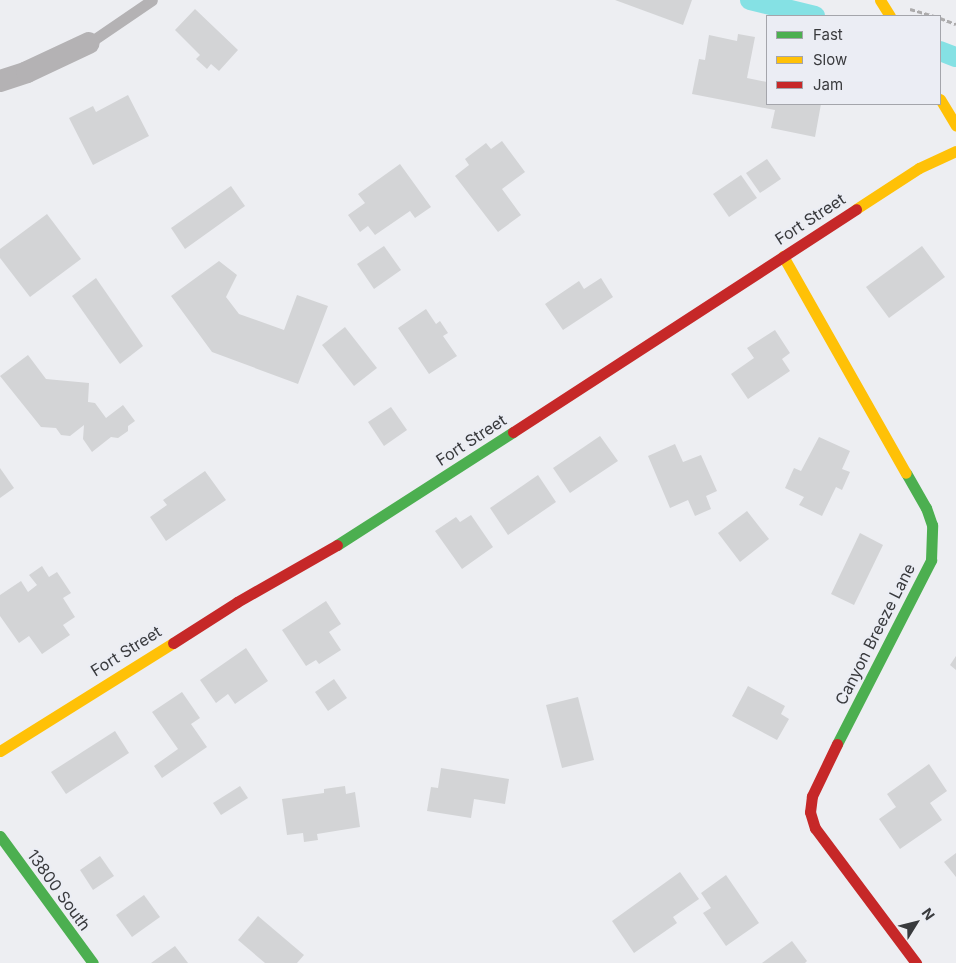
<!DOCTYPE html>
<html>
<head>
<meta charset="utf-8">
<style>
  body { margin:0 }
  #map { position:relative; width:956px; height:963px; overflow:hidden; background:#edeef2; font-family:Inter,sans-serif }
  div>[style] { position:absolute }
  .canal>* { height:20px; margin:-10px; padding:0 10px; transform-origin:10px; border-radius:10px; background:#85e1e4 }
  .building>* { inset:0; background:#d3d4d6 }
  .path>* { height:3px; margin-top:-1.5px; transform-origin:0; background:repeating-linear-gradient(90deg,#acabac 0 5px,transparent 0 7.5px) }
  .lane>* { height:11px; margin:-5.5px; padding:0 5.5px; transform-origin:5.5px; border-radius:5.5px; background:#b4b2b4 }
  .street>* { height:22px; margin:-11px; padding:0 11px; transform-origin:11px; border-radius:11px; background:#b4b2b4 }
  .fast>* { height:11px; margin:-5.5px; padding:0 5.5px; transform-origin:5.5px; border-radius:5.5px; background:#4caf50 }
  .slow>* { height:11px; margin:-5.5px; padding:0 5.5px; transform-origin:5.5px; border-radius:5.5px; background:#ffc107 }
  .jam>* { height:11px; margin:-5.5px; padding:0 5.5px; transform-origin:5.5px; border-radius:5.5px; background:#c62828 }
  span { translate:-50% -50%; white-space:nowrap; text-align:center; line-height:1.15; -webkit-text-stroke:4px #ebedf4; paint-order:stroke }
  .street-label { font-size:16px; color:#393a3d }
  .legend { position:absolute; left:766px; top:15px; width:175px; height:90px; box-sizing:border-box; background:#ebedf4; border:1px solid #a4a5ab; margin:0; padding:6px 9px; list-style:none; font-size:15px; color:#393a3d }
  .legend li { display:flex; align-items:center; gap:10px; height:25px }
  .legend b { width:25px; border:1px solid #a4a5ab }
  .north { position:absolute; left:891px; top:898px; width:50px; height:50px; -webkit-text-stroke:4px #ebedf4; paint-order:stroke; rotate:54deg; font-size:14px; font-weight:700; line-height:20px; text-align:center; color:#393a3d }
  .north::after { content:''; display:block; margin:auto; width:18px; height:22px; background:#393a3d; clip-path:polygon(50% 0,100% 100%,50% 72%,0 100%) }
</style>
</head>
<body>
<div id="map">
  <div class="canal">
    <i style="left:750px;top:0;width:67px;rotate:13.8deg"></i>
    <i style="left:940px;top:51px;width:17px;rotate:21deg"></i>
  </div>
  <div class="building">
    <i style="clip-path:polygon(615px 0,692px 0,683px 25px)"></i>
    <i style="clip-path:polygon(195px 9px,238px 50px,219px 71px,211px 64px,207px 69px,196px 59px,200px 55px,175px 30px)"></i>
    <i style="clip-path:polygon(738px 34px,755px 37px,747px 78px,767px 82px,767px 104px,821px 104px,815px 137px,771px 128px,775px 110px,692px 94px,699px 59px,705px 60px,709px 35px,737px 41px)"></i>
    <i style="clip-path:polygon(128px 95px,149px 136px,93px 165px,69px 118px,93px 106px,96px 112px)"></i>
    <i style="clip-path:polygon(502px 141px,525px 172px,502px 189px,521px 215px,498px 232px,455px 176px,469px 165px,465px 159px,486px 143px,491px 149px)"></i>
    <i style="clip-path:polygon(767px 159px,781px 179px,760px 193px,746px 173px)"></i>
    <i style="clip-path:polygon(400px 164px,431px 207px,415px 218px,410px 211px,375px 235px,368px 226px,360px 232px,348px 215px,365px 203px,358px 194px)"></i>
    <i style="clip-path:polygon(741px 175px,757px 198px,729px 217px,713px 194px)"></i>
    <i style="clip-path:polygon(231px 186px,245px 206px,185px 249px,171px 228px)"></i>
    <i style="clip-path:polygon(47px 214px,81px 259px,30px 297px,0 258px,0 249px)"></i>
    <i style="clip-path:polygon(384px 246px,401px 270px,374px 289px,357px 264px)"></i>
    <i style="clip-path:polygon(922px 246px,945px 277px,889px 318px,866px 287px)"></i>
    <i style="clip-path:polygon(219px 261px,237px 275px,226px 297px,239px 314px,284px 330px,297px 295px,328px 306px,298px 384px,212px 352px,171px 296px)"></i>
    <i style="clip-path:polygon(96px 278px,143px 346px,120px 364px,72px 296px)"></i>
    <i style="clip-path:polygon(601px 278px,613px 297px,563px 330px,545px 304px,579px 281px,584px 289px)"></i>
    <i style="clip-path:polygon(426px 309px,436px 324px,440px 321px,448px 333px,443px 336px,457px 356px,429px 374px,398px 328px)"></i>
    <i style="clip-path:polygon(345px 327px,377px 368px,354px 386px,322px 345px)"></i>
    <i style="clip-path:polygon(775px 330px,790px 353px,782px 359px,790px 371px,748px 399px,731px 374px,754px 358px,747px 348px)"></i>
    <i style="clip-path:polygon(28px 355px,46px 379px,89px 383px,88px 402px,95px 403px,106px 418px,123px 405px,135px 421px,128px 426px,128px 431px,118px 438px,111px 437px,92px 452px,83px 439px,84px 425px,70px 436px,61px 435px,56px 428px,41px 427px,0 376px)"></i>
    <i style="clip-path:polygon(391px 407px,407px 430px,384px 446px,368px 422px)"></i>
    <i style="clip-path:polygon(600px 436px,618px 461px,570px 493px,553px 468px)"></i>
    <i style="clip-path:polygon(819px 437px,850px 451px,842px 469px,850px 472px,842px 490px,836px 487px,822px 516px,799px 505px,804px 497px,785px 488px,794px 468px,801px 471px)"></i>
    <i style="clip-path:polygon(675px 444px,683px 462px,701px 455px,717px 491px,706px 496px,711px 509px,695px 516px,688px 500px,670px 508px,648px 456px)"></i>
    <i style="clip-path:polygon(0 468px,14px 488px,0 498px)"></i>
    <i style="clip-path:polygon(205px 471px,226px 500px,166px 541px,150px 517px,167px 505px,163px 500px)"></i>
    <i style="clip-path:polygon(538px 475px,556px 502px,508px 535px,490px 508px)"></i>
    <i style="clip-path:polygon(747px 511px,769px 539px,740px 562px,718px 533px)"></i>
    <i style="clip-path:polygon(471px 515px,493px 547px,462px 569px,435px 531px,456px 517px,460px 522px)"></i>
    <i style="clip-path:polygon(860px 533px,883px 545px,854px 605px,831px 594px)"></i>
    <i style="clip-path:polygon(42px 566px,49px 577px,57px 572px,71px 593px,63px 598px,75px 617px,63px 625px,70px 635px,42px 654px,29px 636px,19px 643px,0 616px,0 595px,21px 581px,28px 592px,37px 585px,29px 575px)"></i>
    <i style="clip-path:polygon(326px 601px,341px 624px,329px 632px,341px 650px,319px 664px,316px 660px,306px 666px,282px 630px)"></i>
    <i style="clip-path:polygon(246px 648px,268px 681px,235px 704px,228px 694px,216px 703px,200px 680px)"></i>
    <i style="clip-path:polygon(956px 656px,956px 670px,950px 665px)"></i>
    <i style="clip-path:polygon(334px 679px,347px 698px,328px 711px,315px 692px)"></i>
    <i style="clip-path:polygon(748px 686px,785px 706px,781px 714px,789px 719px,777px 740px,732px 716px)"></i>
    <i style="clip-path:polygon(182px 692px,200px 718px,191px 724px,207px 747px,162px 778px,154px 766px,178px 749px,152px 712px)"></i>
    <i style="clip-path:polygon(578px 697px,594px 760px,562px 768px,546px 705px)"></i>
    <i style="clip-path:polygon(115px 731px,129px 753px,66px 794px,51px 772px)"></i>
    <i style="clip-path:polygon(929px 764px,947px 791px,930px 803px,942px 820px,900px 849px,879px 819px,896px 807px,887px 794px)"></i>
    <i style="clip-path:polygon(441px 768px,509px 779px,505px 804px,474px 799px,471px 818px,427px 811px,431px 787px,438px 788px)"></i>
    <i style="clip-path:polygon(240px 786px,248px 798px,221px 815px,213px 803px)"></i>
    <i style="clip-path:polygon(345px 786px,346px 794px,355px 792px,360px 827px,317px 834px,318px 840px,304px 842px,303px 833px,287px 835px,282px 799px,324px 793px,324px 789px)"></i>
    <i style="clip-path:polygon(956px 853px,956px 877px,944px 862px)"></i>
    <i style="clip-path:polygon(100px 856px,114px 876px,93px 890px,80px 870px)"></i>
    <i style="clip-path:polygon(680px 872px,699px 899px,673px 917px,677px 923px,634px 953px,612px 921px)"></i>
    <i style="clip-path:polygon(726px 875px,759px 923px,726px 946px,703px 913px,711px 908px,701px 893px)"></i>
    <i style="clip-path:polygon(144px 895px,160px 917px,132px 937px,116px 915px)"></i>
    <i style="clip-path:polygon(258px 916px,304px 955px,297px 963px,265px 963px,238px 940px)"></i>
    <i style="clip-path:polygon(792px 941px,807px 961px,805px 963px,762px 963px)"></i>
    <i style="clip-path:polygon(175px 946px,188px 963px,151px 963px)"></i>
  </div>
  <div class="path">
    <i style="left:910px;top:9px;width:25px;rotate:16deg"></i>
    <i style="left:940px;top:18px;width:17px;rotate:21deg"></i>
  </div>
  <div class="lane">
    <i style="left:89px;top:43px;width:76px;rotate:-34.3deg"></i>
  </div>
  <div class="street">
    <i style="left:0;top:81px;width:28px;rotate:-18deg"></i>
    <i style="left:27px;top:72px;width:68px;rotate:-25.1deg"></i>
  </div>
  <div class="fast">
    <i style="left:337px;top:545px;width:209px;rotate:-32.7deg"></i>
    <i style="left:837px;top:744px;width:207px;rotate:-62.9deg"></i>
    <i style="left:931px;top:560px;width:35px;rotate:-88deg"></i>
    <i style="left:932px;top:525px;width:18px;rotate:-109deg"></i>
    <i style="left:926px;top:508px;width:40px;rotate:-119.7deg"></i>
    <i style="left:0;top:836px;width:157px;rotate:53.8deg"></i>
  </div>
  <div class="slow">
    <i style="left:880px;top:0;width:19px;rotate:58deg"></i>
    <i style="left:940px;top:99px;width:31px;rotate:59deg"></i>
    <i style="left:856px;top:209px;width:75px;rotate:-33.1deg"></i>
    <i style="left:919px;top:168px;width:41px;rotate:-24.7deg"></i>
    <i style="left:783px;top:256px;width:249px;rotate:60.5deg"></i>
    <i style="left:0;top:751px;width:204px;rotate:-32deg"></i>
  </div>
  <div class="jam">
    <i style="left:513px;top:432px;width:409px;rotate:-33deg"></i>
    <i style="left:173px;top:643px;width:76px;rotate:-32.6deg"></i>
    <i style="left:237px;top:602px;width:115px;rotate:-29.7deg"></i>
    <i style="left:837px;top:744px;width:58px;rotate:115.7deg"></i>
    <i style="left:812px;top:796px;width:16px;rotate:97deg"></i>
    <i style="left:810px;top:812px;width:17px;rotate:73deg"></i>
    <i style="left:815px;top:828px;width:169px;rotate:53.2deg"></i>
  </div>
  <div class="street-label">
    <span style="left:810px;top:219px;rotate:-33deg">Fort Street</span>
    <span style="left:471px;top:440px;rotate:-33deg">Fort Street</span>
    <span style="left:875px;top:634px;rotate:-63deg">Canyon Breeze Lane</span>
    <span style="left:126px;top:651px;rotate:-32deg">Fort Street</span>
    <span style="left:59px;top:890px;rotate:54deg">13800 South</span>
  </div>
  <ul class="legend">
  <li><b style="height:6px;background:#4caf50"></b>Fast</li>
  <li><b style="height:6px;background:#ffc107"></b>Slow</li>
  <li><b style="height:6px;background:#c62828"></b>Jam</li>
  </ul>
  <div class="north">N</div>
</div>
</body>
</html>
